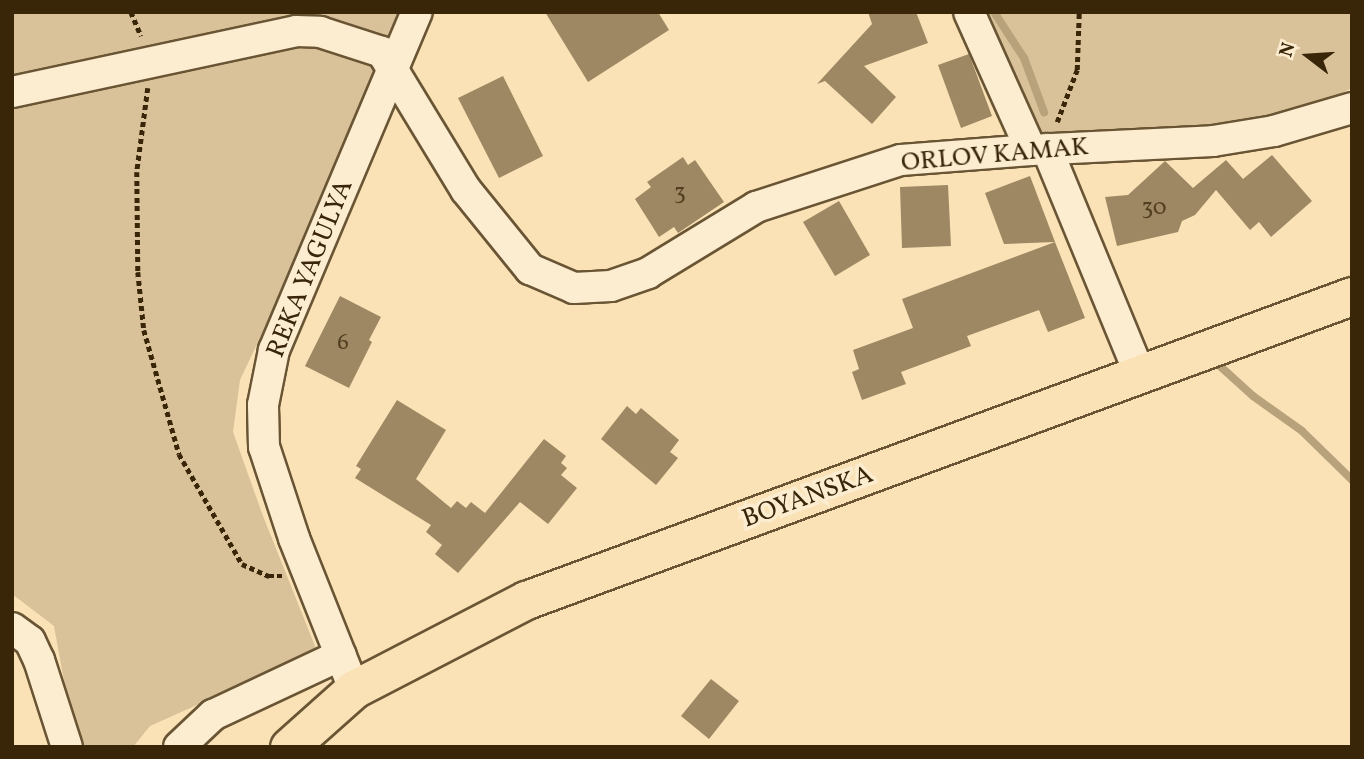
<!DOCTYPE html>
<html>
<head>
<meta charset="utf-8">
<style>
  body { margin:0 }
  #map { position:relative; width:1364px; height:759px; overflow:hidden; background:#fae2b6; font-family:Vollkorn,serif }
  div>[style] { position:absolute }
  .green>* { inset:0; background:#d9c299 }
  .stream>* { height:8px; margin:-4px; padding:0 4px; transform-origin:4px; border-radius:4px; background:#b8a27b }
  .building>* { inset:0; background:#9d8863 }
  .path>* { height:4.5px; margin-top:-2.25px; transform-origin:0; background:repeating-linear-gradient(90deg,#392609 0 5px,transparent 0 8.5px) }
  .roads { filter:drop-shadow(2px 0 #695534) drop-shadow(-2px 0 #695534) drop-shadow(0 2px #695534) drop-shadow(0 -2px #695534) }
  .minor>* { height:30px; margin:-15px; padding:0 15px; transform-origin:15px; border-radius:15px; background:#fcecd0 }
  .major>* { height:37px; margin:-18.5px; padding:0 18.5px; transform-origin:18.5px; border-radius:18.5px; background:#fae2b6 }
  span { translate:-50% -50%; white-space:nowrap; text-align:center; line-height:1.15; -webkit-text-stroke:7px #fcecd0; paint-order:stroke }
  .number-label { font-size:23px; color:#523e20 }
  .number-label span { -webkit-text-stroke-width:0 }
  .street-label { font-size:26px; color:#392609 }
  .frame { position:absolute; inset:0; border:14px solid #392609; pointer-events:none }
  .north { position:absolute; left:1273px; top:21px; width:70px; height:70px; -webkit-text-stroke:5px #fcecd0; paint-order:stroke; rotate:287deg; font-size:19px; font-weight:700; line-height:28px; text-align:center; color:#392609 }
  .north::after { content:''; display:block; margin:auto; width:24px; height:32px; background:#392609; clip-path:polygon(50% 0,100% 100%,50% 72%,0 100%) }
</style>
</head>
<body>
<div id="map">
  <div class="green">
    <i style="clip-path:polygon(12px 12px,408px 12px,349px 151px,240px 380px,233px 432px,263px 516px,317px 651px,150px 726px,133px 747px,76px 747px,54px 626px,12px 594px)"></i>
    <i style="clip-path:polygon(975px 12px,1352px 12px,1352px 88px,1315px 106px,1200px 130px,1034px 135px)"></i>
  </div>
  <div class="stream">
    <i style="left:994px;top:12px;width:55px;rotate:56.9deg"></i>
    <i style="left:1024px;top:58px;width:58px;rotate:69.7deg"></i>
    <i style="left:1221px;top:367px;width:43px;rotate:42.2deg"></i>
    <i style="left:1253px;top:396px;width:60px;rotate:35.5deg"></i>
    <i style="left:1302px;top:431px;width:70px;rotate:44.4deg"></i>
  </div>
  <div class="building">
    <i style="clip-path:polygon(545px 12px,658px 12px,669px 30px,588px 82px)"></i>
    <i style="clip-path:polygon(868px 12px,916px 12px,928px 43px,864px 66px,896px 97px,872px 124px,825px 81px,817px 84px,872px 24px)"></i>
    <i style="clip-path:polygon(969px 54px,992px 116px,961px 128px,938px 65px)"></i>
    <i style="clip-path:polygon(503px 76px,543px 156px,499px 178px,458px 98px)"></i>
    <i style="clip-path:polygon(1272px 155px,1312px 201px,1271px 237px,1259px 222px,1250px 230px,1216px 190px,1195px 215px,1182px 221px,1178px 232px,1117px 246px,1105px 197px,1128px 195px,1165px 161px,1193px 188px,1226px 160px,1243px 179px)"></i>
    <i style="clip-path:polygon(683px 157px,688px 165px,695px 160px,724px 202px,678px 233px,674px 227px,659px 237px,635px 199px,651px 187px,647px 182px)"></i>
    <i style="clip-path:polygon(1030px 176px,1055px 242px,1004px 244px,985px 193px)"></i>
    <i style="clip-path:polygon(948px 185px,951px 246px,902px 248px,900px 187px)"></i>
    <i style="clip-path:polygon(839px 201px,870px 255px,835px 276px,803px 222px)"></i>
    <i style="clip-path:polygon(1055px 242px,1085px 318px,1048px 332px,1039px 310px,967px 336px,971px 346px,901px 372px,906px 384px,862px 400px,852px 372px,859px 369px,853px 350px,913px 328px,902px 299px)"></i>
    <i style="clip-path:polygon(340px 296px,381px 317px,369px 340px,372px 342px,349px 388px,305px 366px)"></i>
    <i style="clip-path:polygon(397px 400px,446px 430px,416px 479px,451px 508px,457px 501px,466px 508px,471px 502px,485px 513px,544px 439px,566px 456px,561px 463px,567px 468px,561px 475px,577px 488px,548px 524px,520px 502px,458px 573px,435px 554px,442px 545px,426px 532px,431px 525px,355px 478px,361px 469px,356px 466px)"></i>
    <i style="clip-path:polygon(627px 406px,636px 414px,641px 408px,679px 440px,670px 452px,678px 458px,656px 485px,601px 439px)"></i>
    <i style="clip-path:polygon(711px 679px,739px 701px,709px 739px,681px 716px)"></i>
  </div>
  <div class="path">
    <i style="left:131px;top:12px;width:26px;rotate:67deg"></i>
    <i style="left:148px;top:88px;width:85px;rotate:97.5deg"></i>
    <i style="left:137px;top:172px;width:100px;rotate:89.4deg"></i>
    <i style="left:138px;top:272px;width:58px;rotate:84.1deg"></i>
    <i style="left:144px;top:330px;width:129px;rotate:74.2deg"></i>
    <i style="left:179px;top:454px;width:127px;rotate:60.2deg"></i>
    <i style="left:242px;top:564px;width:30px;rotate:24deg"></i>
    <i style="left:269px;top:576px;width:13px"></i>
    <i style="left:1057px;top:122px;width:56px;rotate:-69deg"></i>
    <i style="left:1077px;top:70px;width:58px;rotate:-88deg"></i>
  </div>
  <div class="roads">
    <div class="minor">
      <i style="left:969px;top:12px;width:151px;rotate:65.8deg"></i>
      <i style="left:12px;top:92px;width:290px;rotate:-12.1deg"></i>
      <i style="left:296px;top:31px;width:24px;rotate:2deg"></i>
      <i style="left:320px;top:32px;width:65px;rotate:17.9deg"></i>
      <i style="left:382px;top:52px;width:162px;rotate:58.7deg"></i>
      <i style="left:466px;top:190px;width:102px;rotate:51deg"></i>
      <i style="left:530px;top:269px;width:48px;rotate:23.4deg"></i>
      <i style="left:574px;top:288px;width:37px;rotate:-3deg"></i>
      <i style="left:611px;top:286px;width:39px;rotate:-19deg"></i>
      <i style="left:648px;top:273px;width:127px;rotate:-31.4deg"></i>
      <i style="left:756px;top:207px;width:152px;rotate:-18deg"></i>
      <i style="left:901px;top:160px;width:130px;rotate:-4.4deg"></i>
      <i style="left:1031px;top:150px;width:182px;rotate:-2.8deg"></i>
      <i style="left:1213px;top:141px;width:62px;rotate:-9.3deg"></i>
      <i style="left:1274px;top:131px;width:81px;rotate:-16.4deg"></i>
      <i style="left:1047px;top:149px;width:244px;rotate:67.6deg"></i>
      <i style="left:12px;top:628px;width:22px;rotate:36deg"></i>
      <i style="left:30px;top:641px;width:21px;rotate:65deg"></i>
      <i style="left:39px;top:660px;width:91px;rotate:72.2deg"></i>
      <i style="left:354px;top:689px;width:162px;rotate:-111.7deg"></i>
      <i style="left:294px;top:538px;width:96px;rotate:-108.2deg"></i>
      <i style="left:264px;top:447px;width:42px;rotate:-91.4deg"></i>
      <i style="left:263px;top:405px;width:56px;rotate:-78.7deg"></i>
      <i style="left:274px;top:350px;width:367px;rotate:-67.1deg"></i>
      <i style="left:179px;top:747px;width:47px;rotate:-43.3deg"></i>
      <i style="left:213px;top:715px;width:141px;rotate:-25.1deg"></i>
    </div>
    <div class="major">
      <i style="left:289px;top:747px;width:87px;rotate:-41.7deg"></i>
      <i style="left:354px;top:689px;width:194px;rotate:-27.4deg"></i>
      <i style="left:526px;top:600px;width:880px;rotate:-20.21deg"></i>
    </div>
  </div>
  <div class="number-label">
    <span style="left:680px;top:193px">3</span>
    <span style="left:1154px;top:208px">30</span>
    <span style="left:343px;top:343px">6</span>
  </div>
  <div class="street-label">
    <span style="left:995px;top:156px;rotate:-5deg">ORLOV KAMAK</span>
    <span style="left:311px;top:269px;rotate:-68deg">REKA YAGULYA</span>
    <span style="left:808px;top:498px;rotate:-20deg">BOYANSKA</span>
  </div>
  <div class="frame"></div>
  <div class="north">N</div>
</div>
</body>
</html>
